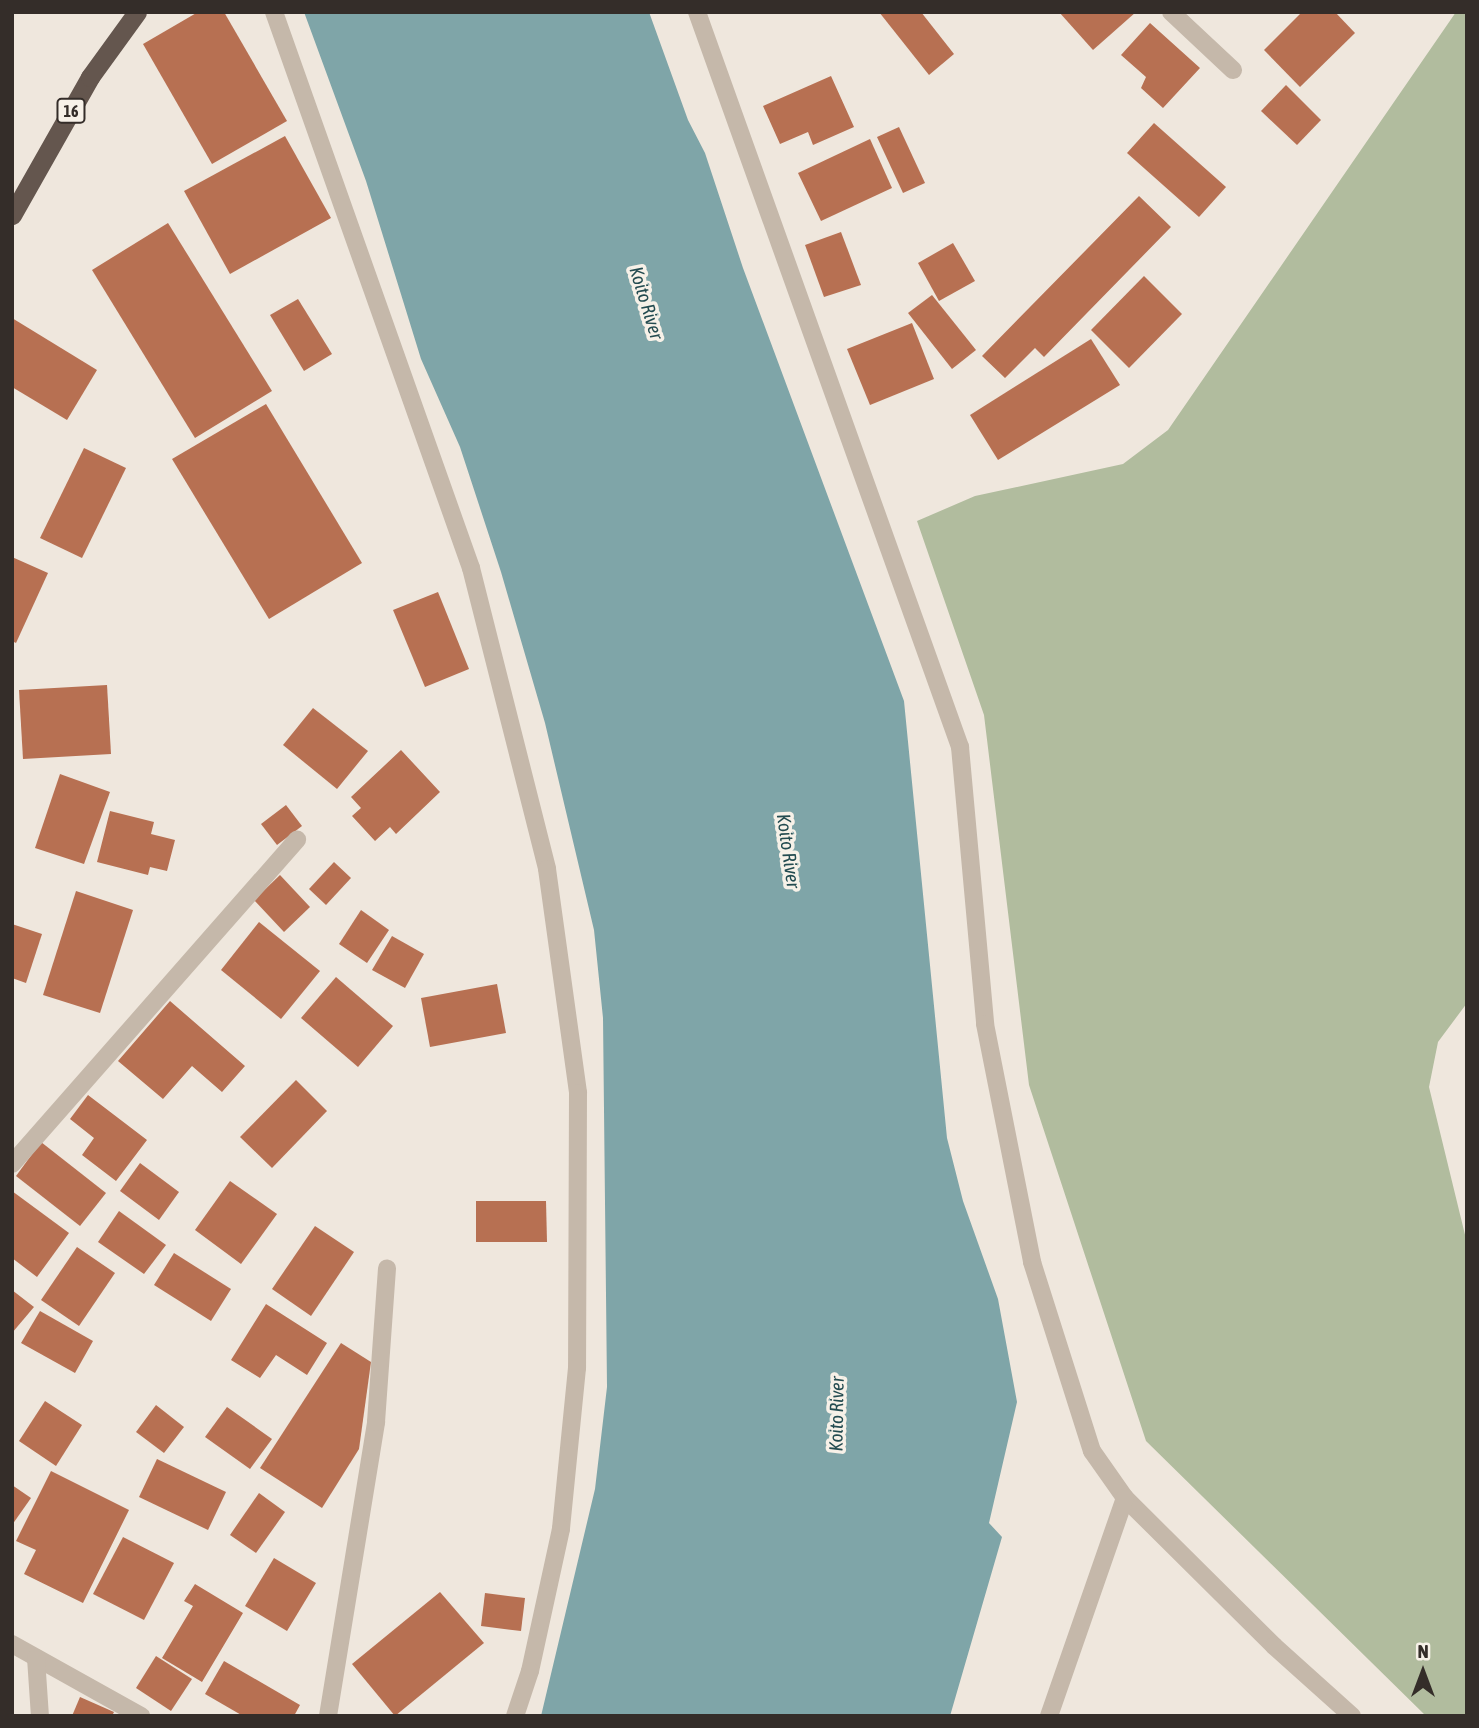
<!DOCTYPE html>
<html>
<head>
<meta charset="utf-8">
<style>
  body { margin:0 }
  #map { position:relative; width:1479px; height:1728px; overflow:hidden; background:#efe7dd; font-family:"Asap Condensed",sans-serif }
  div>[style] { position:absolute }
  .green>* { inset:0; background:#b1bc9e }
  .water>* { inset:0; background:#7fa5a8 }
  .building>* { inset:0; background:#b77052 }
  .service>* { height:18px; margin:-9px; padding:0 9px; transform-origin:9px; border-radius:9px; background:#c5b8aa }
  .minor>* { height:18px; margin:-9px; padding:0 9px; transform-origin:9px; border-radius:9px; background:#c5b8aa }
  .trunk>* { height:19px; margin:-9.5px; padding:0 9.5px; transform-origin:9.5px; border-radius:9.5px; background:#64564e }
  span { translate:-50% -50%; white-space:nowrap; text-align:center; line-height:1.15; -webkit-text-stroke:7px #f7f1e8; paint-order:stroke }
  .shield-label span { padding:2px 5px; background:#f7f1e8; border:2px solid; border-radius:5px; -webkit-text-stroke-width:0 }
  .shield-label { font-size:16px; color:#342d29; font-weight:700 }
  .water-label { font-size:19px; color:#234b50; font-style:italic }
  .frame { position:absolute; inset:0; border:14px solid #342d29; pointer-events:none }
  .north { position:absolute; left:1388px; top:1637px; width:70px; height:70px; -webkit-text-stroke:5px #f7f1e8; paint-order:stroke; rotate:0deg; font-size:19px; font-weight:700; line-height:28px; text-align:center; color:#342d29 }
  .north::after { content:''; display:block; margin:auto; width:24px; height:32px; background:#342d29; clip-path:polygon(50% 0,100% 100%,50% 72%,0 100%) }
</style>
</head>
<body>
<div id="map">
  <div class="green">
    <i style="clip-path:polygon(1456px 12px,1467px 12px,1467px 1003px,1438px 1042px,1429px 1087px,1467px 1243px,1467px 1716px,1426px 1716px,1146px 1441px,1029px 1085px,984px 715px,917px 521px,975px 496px,1123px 464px,1168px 430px)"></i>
  </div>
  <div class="water">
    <i style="clip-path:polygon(304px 12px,649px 12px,688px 120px,705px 153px,743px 268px,904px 701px,947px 1138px,963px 1201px,998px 1299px,1017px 1402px,989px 1523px,1002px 1537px,950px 1716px,541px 1716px,595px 1489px,607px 1387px,603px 1018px,594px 930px,545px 723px,501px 572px,460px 447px,421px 359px,366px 181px)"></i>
  </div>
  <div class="building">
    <i style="clip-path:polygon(198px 12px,224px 12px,287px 121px,212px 164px,143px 44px)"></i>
    <i style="clip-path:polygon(879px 12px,921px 12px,954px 54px,929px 75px)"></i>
    <i style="clip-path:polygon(1059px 12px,1136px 12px,1093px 50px)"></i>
    <i style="clip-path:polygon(1302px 12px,1335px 12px,1355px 33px,1300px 87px,1264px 50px)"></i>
    <i style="clip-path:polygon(1150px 23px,1200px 68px,1163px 108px,1141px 88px,1146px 77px,1121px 55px)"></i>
    <i style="clip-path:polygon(831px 76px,854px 127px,813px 145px,808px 132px,780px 144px,763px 106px)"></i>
    <i style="clip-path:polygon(1286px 85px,1321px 120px,1297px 145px,1261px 111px)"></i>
    <i style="clip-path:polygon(1154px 123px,1226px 187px,1199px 217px,1127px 153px)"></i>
    <i style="clip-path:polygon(899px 127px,925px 183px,903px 193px,877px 137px)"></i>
    <i style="clip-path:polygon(285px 136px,331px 218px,230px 274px,184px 191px)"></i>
    <i style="clip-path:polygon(870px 139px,892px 188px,821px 221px,798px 173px)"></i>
    <i style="clip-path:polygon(1139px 196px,1171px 227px,1044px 357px,1035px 348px,1005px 378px,982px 356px)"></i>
    <i style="clip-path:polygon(168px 223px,272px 391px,195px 438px,92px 270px)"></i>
    <i style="clip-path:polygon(841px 232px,861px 285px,824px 297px,805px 245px)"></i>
    <i style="clip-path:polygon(953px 243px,975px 281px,939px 301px,918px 263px)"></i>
    <i style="clip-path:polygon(1144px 276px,1182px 314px,1129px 368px,1091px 330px)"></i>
    <i style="clip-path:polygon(932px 295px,976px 350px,952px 369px,908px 313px)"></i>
    <i style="clip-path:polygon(298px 299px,332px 354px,304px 371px,270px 315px)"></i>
    <i style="clip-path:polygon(12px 318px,97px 370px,67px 420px,12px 387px)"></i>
    <i style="clip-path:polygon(912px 323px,934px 379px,870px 405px,847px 349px)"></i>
    <i style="clip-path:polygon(1091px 339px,1120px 385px,998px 460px,970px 415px)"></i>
    <i style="clip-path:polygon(266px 404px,362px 563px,269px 619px,172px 459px)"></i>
    <i style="clip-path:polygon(84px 448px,126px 468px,82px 558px,40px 538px)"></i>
    <i style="clip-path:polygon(12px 557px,48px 573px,16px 643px,12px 641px)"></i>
    <i style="clip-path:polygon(438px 592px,469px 669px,425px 687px,393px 610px)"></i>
    <i style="clip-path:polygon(107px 685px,111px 754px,23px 759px,19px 690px)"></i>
    <i style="clip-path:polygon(313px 708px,368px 751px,337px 789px,283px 745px)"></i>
    <i style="clip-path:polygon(401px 750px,440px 792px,396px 834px,390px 827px,375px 841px,352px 816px,361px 808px,351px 797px)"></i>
    <i style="clip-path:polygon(60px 774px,110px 792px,84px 864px,35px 848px)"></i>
    <i style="clip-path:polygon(286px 805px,302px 826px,277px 845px,261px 824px)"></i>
    <i style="clip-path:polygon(110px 811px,154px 822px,151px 834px,175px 840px,167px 871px,150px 867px,148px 875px,97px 862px)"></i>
    <i style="clip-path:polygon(334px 862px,351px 878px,326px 905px,309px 889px)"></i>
    <i style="clip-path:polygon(280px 875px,310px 907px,284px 932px,254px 900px)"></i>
    <i style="clip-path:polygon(76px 891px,133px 910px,100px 1013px,43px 995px)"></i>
    <i style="clip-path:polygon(361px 910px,389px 930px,367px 963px,339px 944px)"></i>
    <i style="clip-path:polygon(259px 922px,320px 971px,281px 1019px,221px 970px)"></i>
    <i style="clip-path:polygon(12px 924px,42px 934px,26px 983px,12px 978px)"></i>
    <i style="clip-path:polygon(392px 936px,424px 954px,405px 988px,372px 970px)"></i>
    <i style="clip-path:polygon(336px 977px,393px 1026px,358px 1067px,301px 1018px)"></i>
    <i style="clip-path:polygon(497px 984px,506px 1033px,430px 1047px,421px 998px)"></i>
    <i style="clip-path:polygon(170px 1001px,245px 1066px,222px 1092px,192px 1066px,163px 1099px,118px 1061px)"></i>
    <i style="clip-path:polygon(296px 1080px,327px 1111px,272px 1168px,240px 1137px)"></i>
    <i style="clip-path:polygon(88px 1095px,147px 1140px,116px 1181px,82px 1155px,94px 1138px,70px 1119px)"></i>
    <i style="clip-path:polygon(41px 1142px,106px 1193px,80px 1226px,16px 1176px)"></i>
    <i style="clip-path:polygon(140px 1163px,179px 1192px,159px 1220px,120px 1191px)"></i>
    <i style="clip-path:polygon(230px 1181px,277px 1214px,241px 1264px,195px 1230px)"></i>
    <i style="clip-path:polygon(12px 1191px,69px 1233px,37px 1277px,12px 1258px)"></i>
    <i style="clip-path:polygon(476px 1201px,546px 1201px,547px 1242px,476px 1242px)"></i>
    <i style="clip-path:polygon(119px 1211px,166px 1245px,144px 1274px,98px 1242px)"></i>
    <i style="clip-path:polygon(315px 1226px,354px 1252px,311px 1316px,272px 1289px)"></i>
    <i style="clip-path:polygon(77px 1247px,115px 1273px,79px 1326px,41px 1300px)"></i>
    <i style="clip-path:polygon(174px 1253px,231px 1289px,211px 1321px,154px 1285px)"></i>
    <i style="clip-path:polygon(12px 1290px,34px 1307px,12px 1333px)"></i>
    <i style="clip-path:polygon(266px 1304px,327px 1343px,307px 1375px,276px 1355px,260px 1378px,231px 1360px)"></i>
    <i style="clip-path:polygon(40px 1311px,93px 1341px,75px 1373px,21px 1343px)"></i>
    <i style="clip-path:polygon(341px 1343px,371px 1362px,359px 1449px,322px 1508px,260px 1468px)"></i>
    <i style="clip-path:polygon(45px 1401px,82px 1425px,56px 1466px,19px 1441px)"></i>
    <i style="clip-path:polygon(156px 1405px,184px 1427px,164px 1453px,136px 1432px)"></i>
    <i style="clip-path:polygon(227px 1407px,272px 1439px,250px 1469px,205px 1437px)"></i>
    <i style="clip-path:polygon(157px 1459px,226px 1492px,208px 1530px,139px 1497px)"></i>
    <i style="clip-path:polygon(51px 1471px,129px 1510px,83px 1603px,24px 1574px,36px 1550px,16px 1541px)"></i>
    <i style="clip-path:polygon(12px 1485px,31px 1498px,12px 1525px)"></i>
    <i style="clip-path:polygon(259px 1493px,285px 1512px,256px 1553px,230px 1535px)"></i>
    <i style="clip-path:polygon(123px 1537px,174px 1563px,144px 1620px,93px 1594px)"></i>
    <i style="clip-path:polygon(274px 1558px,316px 1583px,287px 1631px,245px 1606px)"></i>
    <i style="clip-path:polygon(195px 1584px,243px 1613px,202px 1682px,162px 1658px,193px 1606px,184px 1601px)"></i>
    <i style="clip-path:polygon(440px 1592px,484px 1643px,395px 1716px,352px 1664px)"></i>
    <i style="clip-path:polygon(485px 1593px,525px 1598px,521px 1631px,481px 1626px)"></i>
    <i style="clip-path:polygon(156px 1656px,192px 1679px,171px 1711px,136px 1688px)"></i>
    <i style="clip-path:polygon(224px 1661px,300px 1705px,294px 1716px,243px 1716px,205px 1694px)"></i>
    <i style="clip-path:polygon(80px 1697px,114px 1712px,112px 1716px,72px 1716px)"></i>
  </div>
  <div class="service">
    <i style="left:1171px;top:12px;width:85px;rotate:43.1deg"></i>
    <i style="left:12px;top:1644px;width:148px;rotate:29.2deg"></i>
    <i style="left:36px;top:1658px;width:58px;rotate:86.1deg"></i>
    <i style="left:328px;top:1716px;width:298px;rotate:-80.7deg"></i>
    <i style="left:376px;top:1422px;width:154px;rotate:-85.9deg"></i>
  </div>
  <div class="minor">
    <i style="left:274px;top:12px;width:590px;rotate:70.49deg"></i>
    <i style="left:471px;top:568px;width:310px;rotate:75.8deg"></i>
    <i style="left:547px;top:869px;width:226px;rotate:82.1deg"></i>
    <i style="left:578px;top:1093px;width:275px;rotate:90.2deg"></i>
    <i style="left:577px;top:1368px;width:162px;rotate:95.7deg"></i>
    <i style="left:561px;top:1529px;width:145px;rotate:102.3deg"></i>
    <i style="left:530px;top:1671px;width:47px;rotate:108.4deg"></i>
    <i style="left:697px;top:12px;width:781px;rotate:70.31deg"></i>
    <i style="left:960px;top:747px;width:278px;rotate:84.8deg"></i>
    <i style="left:985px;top:1024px;width:243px;rotate:78.8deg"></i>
    <i style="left:1032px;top:1262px;width:198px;rotate:72.4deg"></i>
    <i style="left:1092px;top:1451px;width:57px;rotate:54.9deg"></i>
    <i style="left:1125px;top:1498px;width:210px;rotate:44.8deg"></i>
    <i style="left:1274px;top:1646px;width:105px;rotate:41.9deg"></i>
    <i style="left:12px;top:1164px;width:432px;rotate:-48.7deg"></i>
    <i style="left:1049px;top:1716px;width:231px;rotate:-70.8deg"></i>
  </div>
  <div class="trunk">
    <i style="left:12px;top:215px;width:159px;rotate:-60.5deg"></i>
    <i style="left:90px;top:77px;width:80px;rotate:-54.1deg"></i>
  </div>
  <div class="shield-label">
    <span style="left:71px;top:111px">16</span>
  </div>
  <div class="water-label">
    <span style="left:646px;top:303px;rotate:73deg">Koito River</span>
    <span style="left:788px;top:851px;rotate:82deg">Koito River</span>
    <span style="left:837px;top:1414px;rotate:-89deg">Koito River</span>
  </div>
  <div class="frame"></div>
  <div class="north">N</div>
</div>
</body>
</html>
